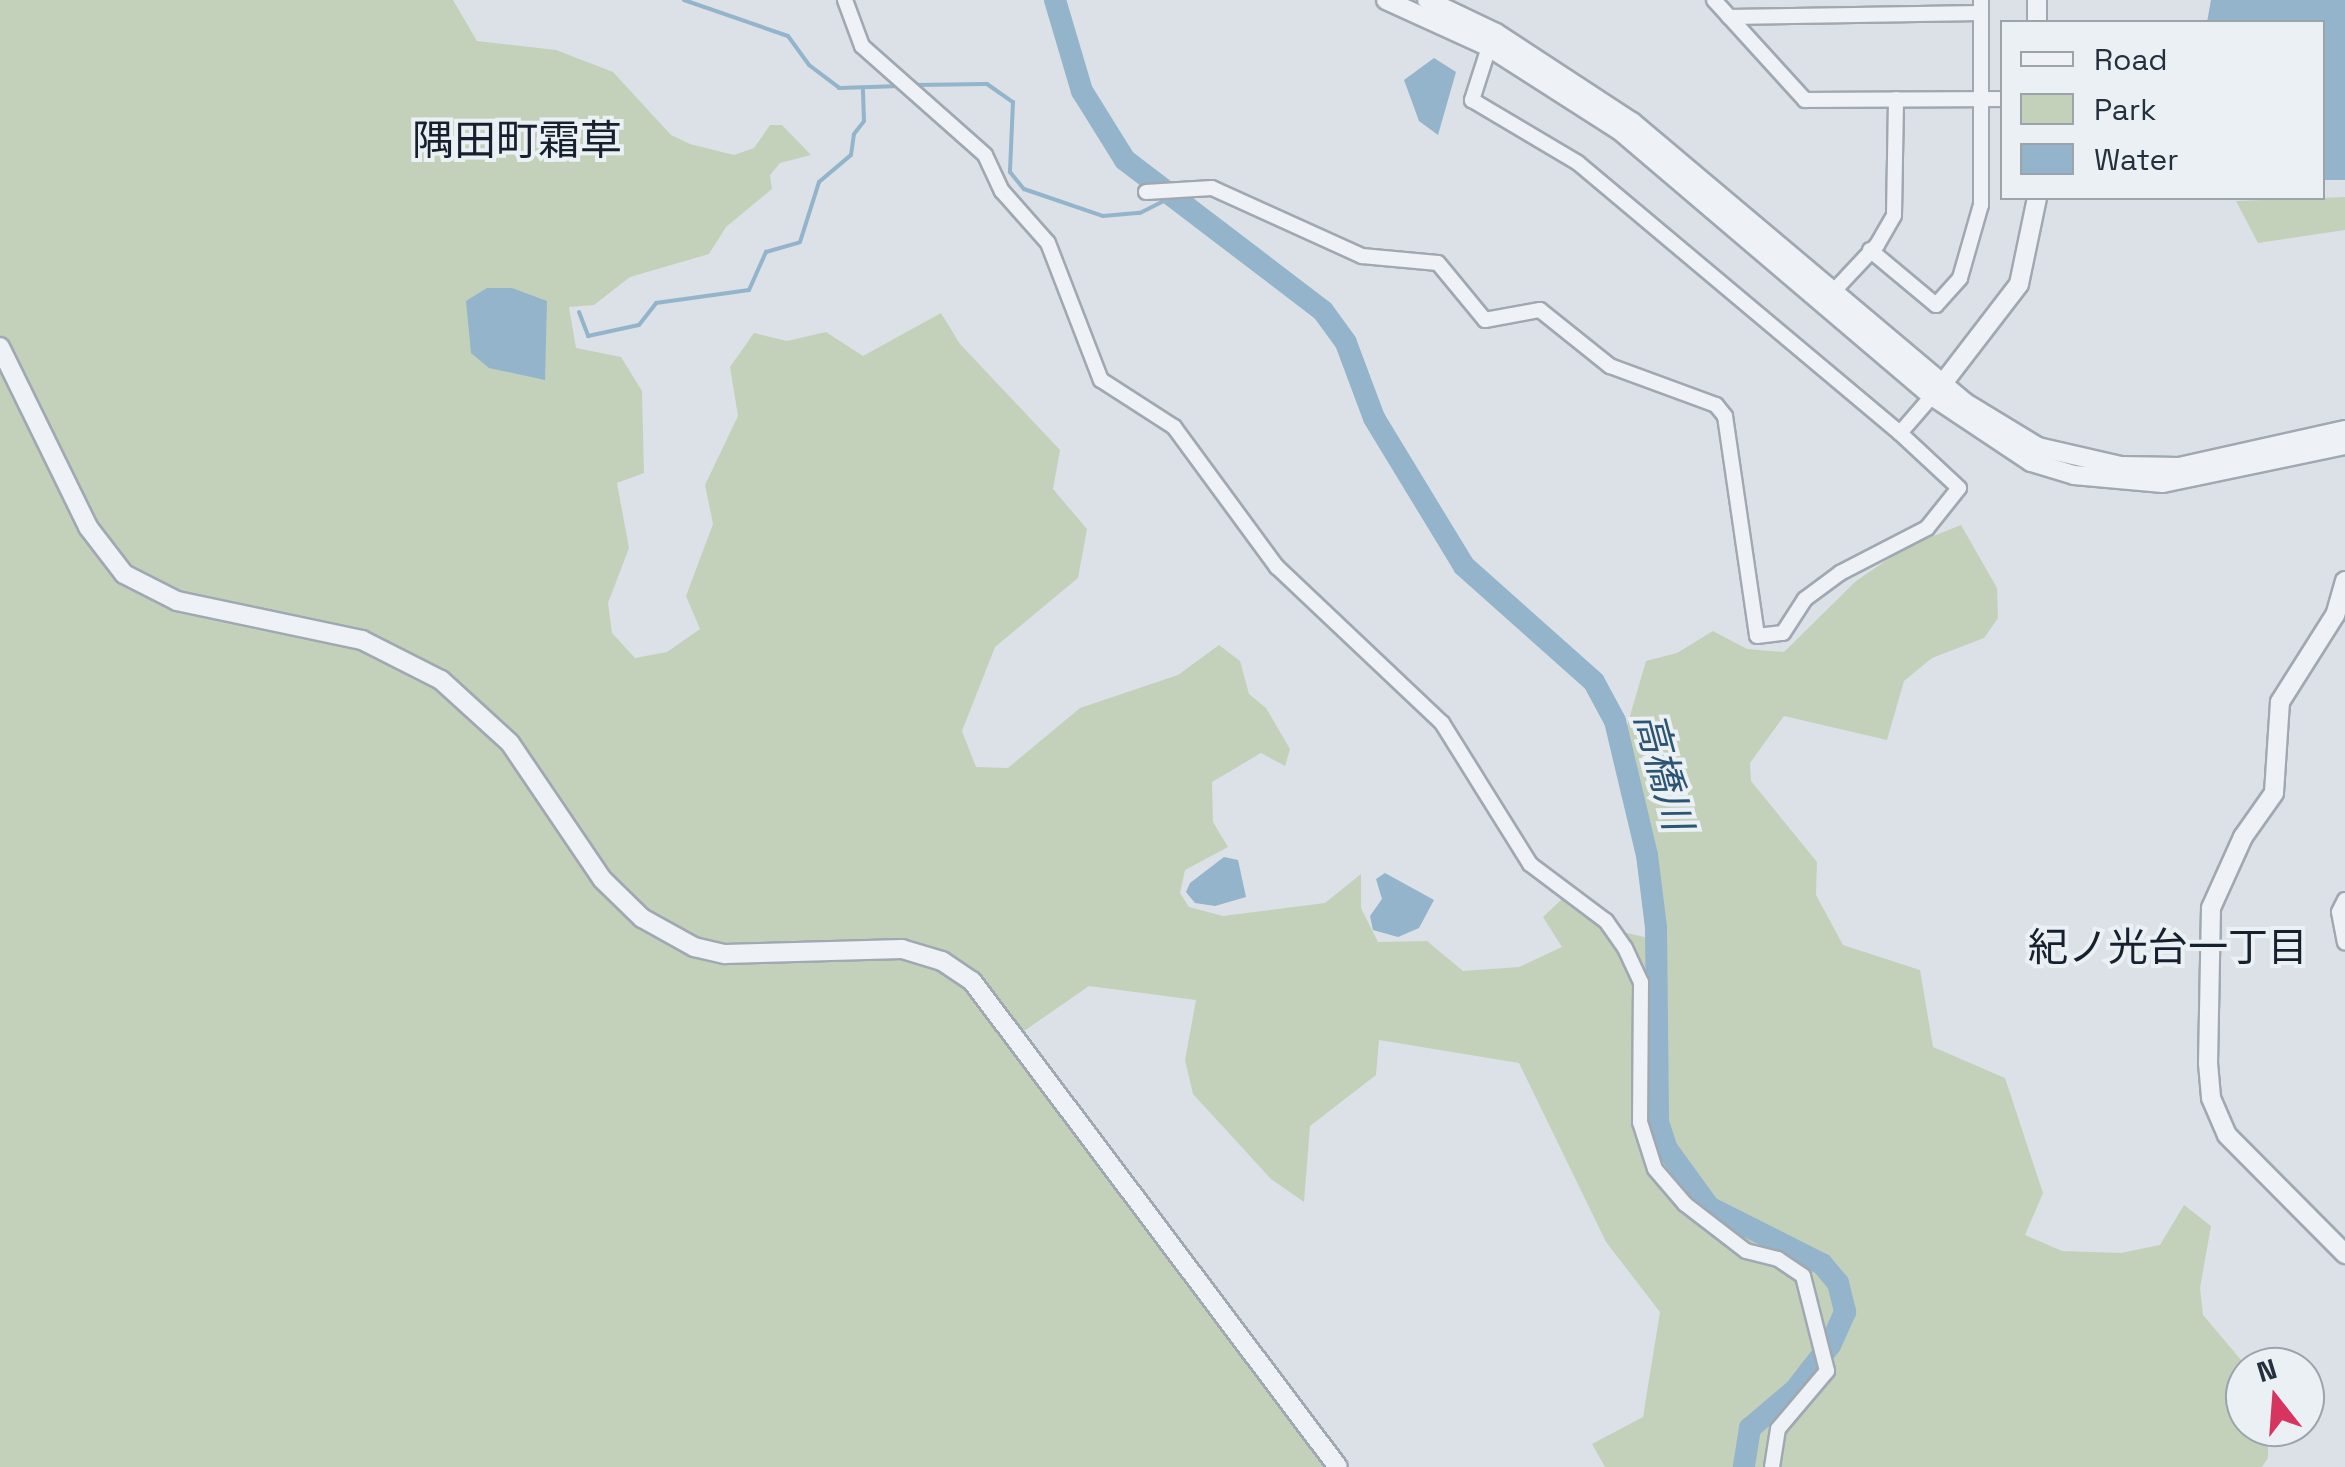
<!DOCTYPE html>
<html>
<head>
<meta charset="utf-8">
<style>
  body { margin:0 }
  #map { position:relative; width:2345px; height:1467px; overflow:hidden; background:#dbe1e7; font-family:"Space Grotesk","Noto Sans JP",sans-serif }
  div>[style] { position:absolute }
  .green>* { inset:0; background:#c3d1bb }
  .water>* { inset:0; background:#93b4ca }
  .stream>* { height:4px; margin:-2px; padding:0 2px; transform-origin:2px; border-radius:2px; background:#93b4ca }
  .river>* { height:22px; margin:-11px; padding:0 11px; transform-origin:11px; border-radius:11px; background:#93b4ca }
  .roads { filter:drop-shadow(2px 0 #a0a8b1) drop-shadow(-2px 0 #a0a8b1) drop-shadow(0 2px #a0a8b1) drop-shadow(0 -2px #a0a8b1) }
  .minor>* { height:14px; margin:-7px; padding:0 7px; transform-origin:7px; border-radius:7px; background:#eef1f5 }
  .tertiary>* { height:18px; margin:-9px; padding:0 9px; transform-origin:9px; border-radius:9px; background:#eef1f5 }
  span { translate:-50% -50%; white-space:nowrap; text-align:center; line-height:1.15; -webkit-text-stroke:8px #eaf0f4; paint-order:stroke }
  .water-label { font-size:40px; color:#2c5473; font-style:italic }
  .neighbourhood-label { font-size:40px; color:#17212e }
  .quarter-label { font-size:42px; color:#17212e }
  .legend { position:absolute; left:2000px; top:20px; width:325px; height:180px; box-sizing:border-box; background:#eaf0f4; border:2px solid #9ba3ab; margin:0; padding:12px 18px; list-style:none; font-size:30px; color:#24303d }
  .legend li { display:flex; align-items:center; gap:20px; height:50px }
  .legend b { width:50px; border:2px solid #9ba3ab }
  .north { position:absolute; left:2225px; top:1347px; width:100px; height:100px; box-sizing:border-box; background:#eaf0f4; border:2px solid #9ba3ab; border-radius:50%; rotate:343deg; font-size:28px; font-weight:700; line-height:40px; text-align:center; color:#24303d }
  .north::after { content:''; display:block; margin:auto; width:35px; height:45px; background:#d63560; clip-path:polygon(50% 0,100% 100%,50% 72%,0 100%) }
</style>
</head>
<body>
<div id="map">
  <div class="green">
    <i style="clip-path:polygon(0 0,453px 0,477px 41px,556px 50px,613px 72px,671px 135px,690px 144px,734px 155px,754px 148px,770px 125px,782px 125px,811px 155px,780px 163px,770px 175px,772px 189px,726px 227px,709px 254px,630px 277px,594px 305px,569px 307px,576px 348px,621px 357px,642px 391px,644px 473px,617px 483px,629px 548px,608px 603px,612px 633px,635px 658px,667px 652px,700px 629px,686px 596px,713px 524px,705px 485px,738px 416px,730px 367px,754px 333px,787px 341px,826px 332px,863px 356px,941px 313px,960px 344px,1060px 450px,1053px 489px,1087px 529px,1078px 578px,995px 647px,962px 731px,976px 767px,1008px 768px,1080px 708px,1178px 675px,1219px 645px,1240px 661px,1249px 694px,1266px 708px,1290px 749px,1285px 766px,1261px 753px,1212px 782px,1213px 822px,1228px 847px,1185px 870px,1180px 893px,1189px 907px,1223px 916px,1325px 903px,1361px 874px,1361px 908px,1378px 942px,1427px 941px,1463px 971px,1519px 967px,1562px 947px,1543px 917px,1563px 898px,1600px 927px,1649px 938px,1639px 859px,1615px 767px,1646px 661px,1677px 653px,1713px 631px,1747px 649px,1784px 652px,1856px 581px,1906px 547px,1961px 525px,1997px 588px,1998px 618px,1984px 638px,1932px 658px,1904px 681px,1887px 740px,1784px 716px,1750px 763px,1751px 781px,1817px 862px,1816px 895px,1843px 945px,1920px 970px,1933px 1047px,2005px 1078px,2043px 1193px,2025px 1235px,2062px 1251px,2121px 1253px,2160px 1245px,2184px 1205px,2211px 1226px,2200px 1288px,2203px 1315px,2247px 1367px,2245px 1427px,2268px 1427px,2268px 1458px,2262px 1467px,1605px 1467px,1592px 1444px,1643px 1417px,1660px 1312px,1606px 1242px,1519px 1063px,1379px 1040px,1376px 1075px,1310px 1126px,1304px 1202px,1271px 1179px,1193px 1094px,1185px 1060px,1196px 1000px,1089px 986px,1024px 1031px,1340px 1467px,0 1467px)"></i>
    <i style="clip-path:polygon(2345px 197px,2345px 230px,2258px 243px,2236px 201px)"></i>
  </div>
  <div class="water">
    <i style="clip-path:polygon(2211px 0,2345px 0,2345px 180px,2323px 180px,2322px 22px,2207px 22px)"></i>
    <i style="clip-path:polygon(1434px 58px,1456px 72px,1438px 135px,1419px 121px,1404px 80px)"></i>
    <i style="clip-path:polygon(487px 288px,512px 288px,547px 301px,545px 380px,489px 368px,471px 353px,466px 301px)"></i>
    <i style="clip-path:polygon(1224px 857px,1238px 860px,1246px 897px,1215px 906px,1195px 903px,1186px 892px,1190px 883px)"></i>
    <i style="clip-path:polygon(1385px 873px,1434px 900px,1419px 928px,1398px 937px,1373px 930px,1370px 916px,1382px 899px,1376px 879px)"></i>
  </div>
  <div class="stream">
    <i style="left:684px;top:0;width:110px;rotate:19.1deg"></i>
    <i style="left:788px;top:36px;width:36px;rotate:54deg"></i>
    <i style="left:809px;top:65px;width:38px;rotate:37deg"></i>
    <i style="left:839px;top:88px;width:62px;rotate:-1.8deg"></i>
    <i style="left:915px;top:85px;width:72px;rotate:-0.8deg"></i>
    <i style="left:987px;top:84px;width:32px;rotate:35deg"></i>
    <i style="left:1013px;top:102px;width:70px;rotate:92.5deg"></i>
    <i style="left:1010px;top:172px;width:22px;rotate:51deg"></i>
    <i style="left:1024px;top:189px;width:83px;rotate:18.9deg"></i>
    <i style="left:1103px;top:216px;width:37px;rotate:-5deg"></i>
    <i style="left:1140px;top:213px;width:31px;rotate:-27deg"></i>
    <i style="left:579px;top:312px;width:26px;rotate:69deg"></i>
    <i style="left:588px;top:336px;width:52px;rotate:-12.2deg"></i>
    <i style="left:639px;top:325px;width:28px;rotate:-52deg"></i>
    <i style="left:656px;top:303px;width:94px;rotate:-8deg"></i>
    <i style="left:749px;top:290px;width:42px;rotate:-65.9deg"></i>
    <i style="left:766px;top:252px;width:35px;rotate:-16deg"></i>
    <i style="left:800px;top:242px;width:63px;rotate:-72.4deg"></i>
    <i style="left:819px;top:182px;width:42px;rotate:-40.2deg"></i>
    <i style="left:851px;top:155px;width:21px;rotate:-82deg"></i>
    <i style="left:854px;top:134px;width:16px;rotate:-52deg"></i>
    <i style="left:864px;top:121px;width:31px;rotate:-92deg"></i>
  </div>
  <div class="river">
    <i style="left:1055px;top:0;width:95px;rotate:73.5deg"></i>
    <i style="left:1082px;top:91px;width:81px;rotate:58.1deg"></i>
    <i style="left:1125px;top:160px;width:249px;rotate:37.3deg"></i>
    <i style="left:1323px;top:311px;width:39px;rotate:54deg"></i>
    <i style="left:1346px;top:343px;width:80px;rotate:69.5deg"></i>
    <i style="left:1374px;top:418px;width:173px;rotate:58.7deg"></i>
    <i style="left:1464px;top:566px;width:174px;rotate:41.7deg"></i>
    <i style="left:1594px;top:682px;width:44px;rotate:61.7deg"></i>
    <i style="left:1615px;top:721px;width:138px;rotate:76.6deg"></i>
    <i style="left:1647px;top:855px;width:73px;rotate:82.9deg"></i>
    <i style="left:1656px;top:927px;width:195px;rotate:89.4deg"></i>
    <i style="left:1658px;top:1122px;width:28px;rotate:72deg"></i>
    <i style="left:1667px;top:1149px;width:72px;rotate:54.1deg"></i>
    <i style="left:1709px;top:1207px;width:127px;rotate:26.8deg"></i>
    <i style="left:1822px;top:1264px;width:25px;rotate:50deg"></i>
    <i style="left:1838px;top:1283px;width:30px;rotate:76deg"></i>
    <i style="left:1845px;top:1312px;width:36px;rotate:114deg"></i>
    <i style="left:1830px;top:1345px;width:57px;rotate:127.9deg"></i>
    <i style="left:1795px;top:1390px;width:59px;rotate:139.8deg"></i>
    <i style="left:1750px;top:1428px;width:39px;rotate:99deg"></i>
  </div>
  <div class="roads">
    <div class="minor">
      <i style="left:845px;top:0;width:49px;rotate:69.7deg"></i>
      <i style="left:862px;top:46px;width:164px;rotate:41.5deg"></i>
      <i style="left:985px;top:155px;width:40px;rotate:65deg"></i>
      <i style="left:1002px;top:191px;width:69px;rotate:48.5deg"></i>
      <i style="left:1048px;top:243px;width:147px;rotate:68.9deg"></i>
      <i style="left:1101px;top:380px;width:87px;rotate:32.8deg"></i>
      <i style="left:1174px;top:427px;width:174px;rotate:53.7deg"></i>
      <i style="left:1277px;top:567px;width:227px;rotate:43.4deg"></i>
      <i style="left:1442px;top:723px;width:166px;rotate:58deg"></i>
      <i style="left:1530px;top:864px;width:95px;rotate:36.9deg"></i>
      <i style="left:1606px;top:921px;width:33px;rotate:55deg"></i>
      <i style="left:1625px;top:948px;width:38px;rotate:65deg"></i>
      <i style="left:1641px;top:982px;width:140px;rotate:90.4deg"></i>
      <i style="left:1640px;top:1122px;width:49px;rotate:72.3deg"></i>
      <i style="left:1655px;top:1169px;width:46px;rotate:49.4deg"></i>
      <i style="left:1685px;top:1204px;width:77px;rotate:37.6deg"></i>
      <i style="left:1746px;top:1251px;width:33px;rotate:14deg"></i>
      <i style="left:1778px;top:1259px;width:30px;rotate:34deg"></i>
      <i style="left:1803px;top:1276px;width:98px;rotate:75.8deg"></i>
      <i style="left:1827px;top:1371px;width:76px;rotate:130.2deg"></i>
      <i style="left:1778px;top:1429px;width:38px;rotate:99deg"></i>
      <i style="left:1714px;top:0;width:135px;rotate:47.7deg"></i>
      <i style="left:1805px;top:100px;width:197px;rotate:-0.3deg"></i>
      <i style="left:1729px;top:17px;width:252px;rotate:-0.9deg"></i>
      <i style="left:1489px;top:47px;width:56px;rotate:107.8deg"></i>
      <i style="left:1472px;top:100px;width:123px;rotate:30.7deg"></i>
      <i style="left:1578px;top:163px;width:420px;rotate:40deg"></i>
      <i style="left:1146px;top:192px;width:66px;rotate:-3.5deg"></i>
      <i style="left:1212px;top:188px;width:165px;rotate:24.4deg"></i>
      <i style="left:1362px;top:256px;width:76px;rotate:5.3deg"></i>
      <i style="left:1438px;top:263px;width:74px;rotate:50.5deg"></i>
      <i style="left:1485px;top:320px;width:56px;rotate:-10.3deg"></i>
      <i style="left:1540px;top:310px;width:90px;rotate:38.7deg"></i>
      <i style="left:1610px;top:366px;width:113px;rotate:20.2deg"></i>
      <i style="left:1716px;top:405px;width:14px;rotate:51deg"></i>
      <i style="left:1725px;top:416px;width:222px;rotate:81.7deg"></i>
      <i style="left:1757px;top:636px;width:26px;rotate:-7deg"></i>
      <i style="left:1783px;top:633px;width:40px;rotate:-57.1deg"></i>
      <i style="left:1805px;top:599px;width:44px;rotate:-36.6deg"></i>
      <i style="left:1840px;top:573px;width:98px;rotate:-27.3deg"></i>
      <i style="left:1927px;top:528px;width:51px;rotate:-51.3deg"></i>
      <i style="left:1959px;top:488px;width:81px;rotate:-137deg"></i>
      <i style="left:1900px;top:433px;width:49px;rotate:-49.1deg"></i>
      <i style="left:1870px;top:250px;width:86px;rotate:39.8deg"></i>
      <i style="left:1936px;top:305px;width:36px;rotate:-48deg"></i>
      <i style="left:1960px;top:278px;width:76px;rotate:-74deg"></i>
      <i style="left:1981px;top:205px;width:205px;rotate:-90deg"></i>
      <i style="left:1831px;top:294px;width:67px;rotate:-46.8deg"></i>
      <i style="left:1877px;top:245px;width:34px;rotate:-60deg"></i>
      <i style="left:1894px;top:215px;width:116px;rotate:-89deg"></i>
      <i style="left:2345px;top:900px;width:13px;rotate:117deg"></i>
      <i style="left:2339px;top:912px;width:31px;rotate:79deg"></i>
    </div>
    <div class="tertiary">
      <i style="left:1386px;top:0;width:113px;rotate:24.5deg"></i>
      <i style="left:1489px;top:47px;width:154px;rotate:32.6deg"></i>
      <i style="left:1619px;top:130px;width:411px;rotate:40.4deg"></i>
      <i style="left:1932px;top:396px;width:119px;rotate:33.7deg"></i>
      <i style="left:2031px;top:462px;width:45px;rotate:16.8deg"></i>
      <i style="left:2074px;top:475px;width:89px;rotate:5.1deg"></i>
      <i style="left:2163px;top:483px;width:186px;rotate:-11.8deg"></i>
      <i style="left:1427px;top:0;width:76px;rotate:25.6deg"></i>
      <i style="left:1496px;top:33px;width:163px;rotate:33.2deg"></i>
      <i style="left:1632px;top:122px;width:434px;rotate:40.1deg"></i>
      <i style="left:1964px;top:402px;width:87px;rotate:31.3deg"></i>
      <i style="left:2038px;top:447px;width:85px;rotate:12.9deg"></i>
      <i style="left:2121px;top:466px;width:58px;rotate:1deg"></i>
      <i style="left:2179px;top:467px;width:170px;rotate:-12.6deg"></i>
      <i style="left:2037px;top:22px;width:22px;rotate:-90deg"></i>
      <i style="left:0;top:347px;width:200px;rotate:63.9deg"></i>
      <i style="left:88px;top:527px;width:59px;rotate:52.5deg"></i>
      <i style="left:124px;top:574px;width:59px;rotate:27deg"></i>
      <i style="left:177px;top:601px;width:189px;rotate:11.9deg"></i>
      <i style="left:362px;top:640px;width:89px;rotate:26.9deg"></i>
      <i style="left:441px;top:680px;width:93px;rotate:42.4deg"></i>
      <i style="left:510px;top:743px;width:164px;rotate:55.9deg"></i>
      <i style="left:602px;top:879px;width:56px;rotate:44.3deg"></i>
      <i style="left:642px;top:918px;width:60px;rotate:29.1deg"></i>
      <i style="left:694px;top:947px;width:32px;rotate:13deg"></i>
      <i style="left:725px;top:954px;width:177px;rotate:-1.6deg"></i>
      <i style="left:902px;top:949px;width:42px;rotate:16.7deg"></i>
      <i style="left:942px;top:961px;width:36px;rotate:34deg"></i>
      <i style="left:972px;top:981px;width:608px;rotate:53.02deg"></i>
      <i style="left:1937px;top:391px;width:135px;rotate:-52.5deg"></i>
      <i style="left:2019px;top:284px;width:88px;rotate:-78.2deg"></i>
      <i style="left:2345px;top:581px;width:35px;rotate:106deg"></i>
      <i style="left:2335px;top:615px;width:103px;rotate:122.3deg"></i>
      <i style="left:2280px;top:702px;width:91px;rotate:93.8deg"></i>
      <i style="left:2274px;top:793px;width:54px;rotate:125.2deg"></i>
      <i style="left:2243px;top:837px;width:78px;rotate:114.3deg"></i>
      <i style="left:2211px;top:908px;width:155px;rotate:91.1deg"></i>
      <i style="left:2208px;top:1063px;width:35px;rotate:85deg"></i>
      <i style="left:2211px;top:1098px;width:40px;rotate:66.6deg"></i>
      <i style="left:2227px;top:1135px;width:168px;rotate:45.2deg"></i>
    </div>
  </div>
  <div class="water-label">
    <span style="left:1663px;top:771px;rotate:75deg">高橋川</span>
  </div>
  <div class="neighbourhood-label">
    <span style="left:2168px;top:948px">紀ノ光台一丁目</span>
  </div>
  <div class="quarter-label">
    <span style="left:517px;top:141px">隅田町霜草</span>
  </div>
  <ul class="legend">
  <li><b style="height:12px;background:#eef1f5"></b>Road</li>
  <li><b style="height:28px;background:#c3d1bb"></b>Park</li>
  <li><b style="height:28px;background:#93b4ca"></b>Water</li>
  </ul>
  <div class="north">N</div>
</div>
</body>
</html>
